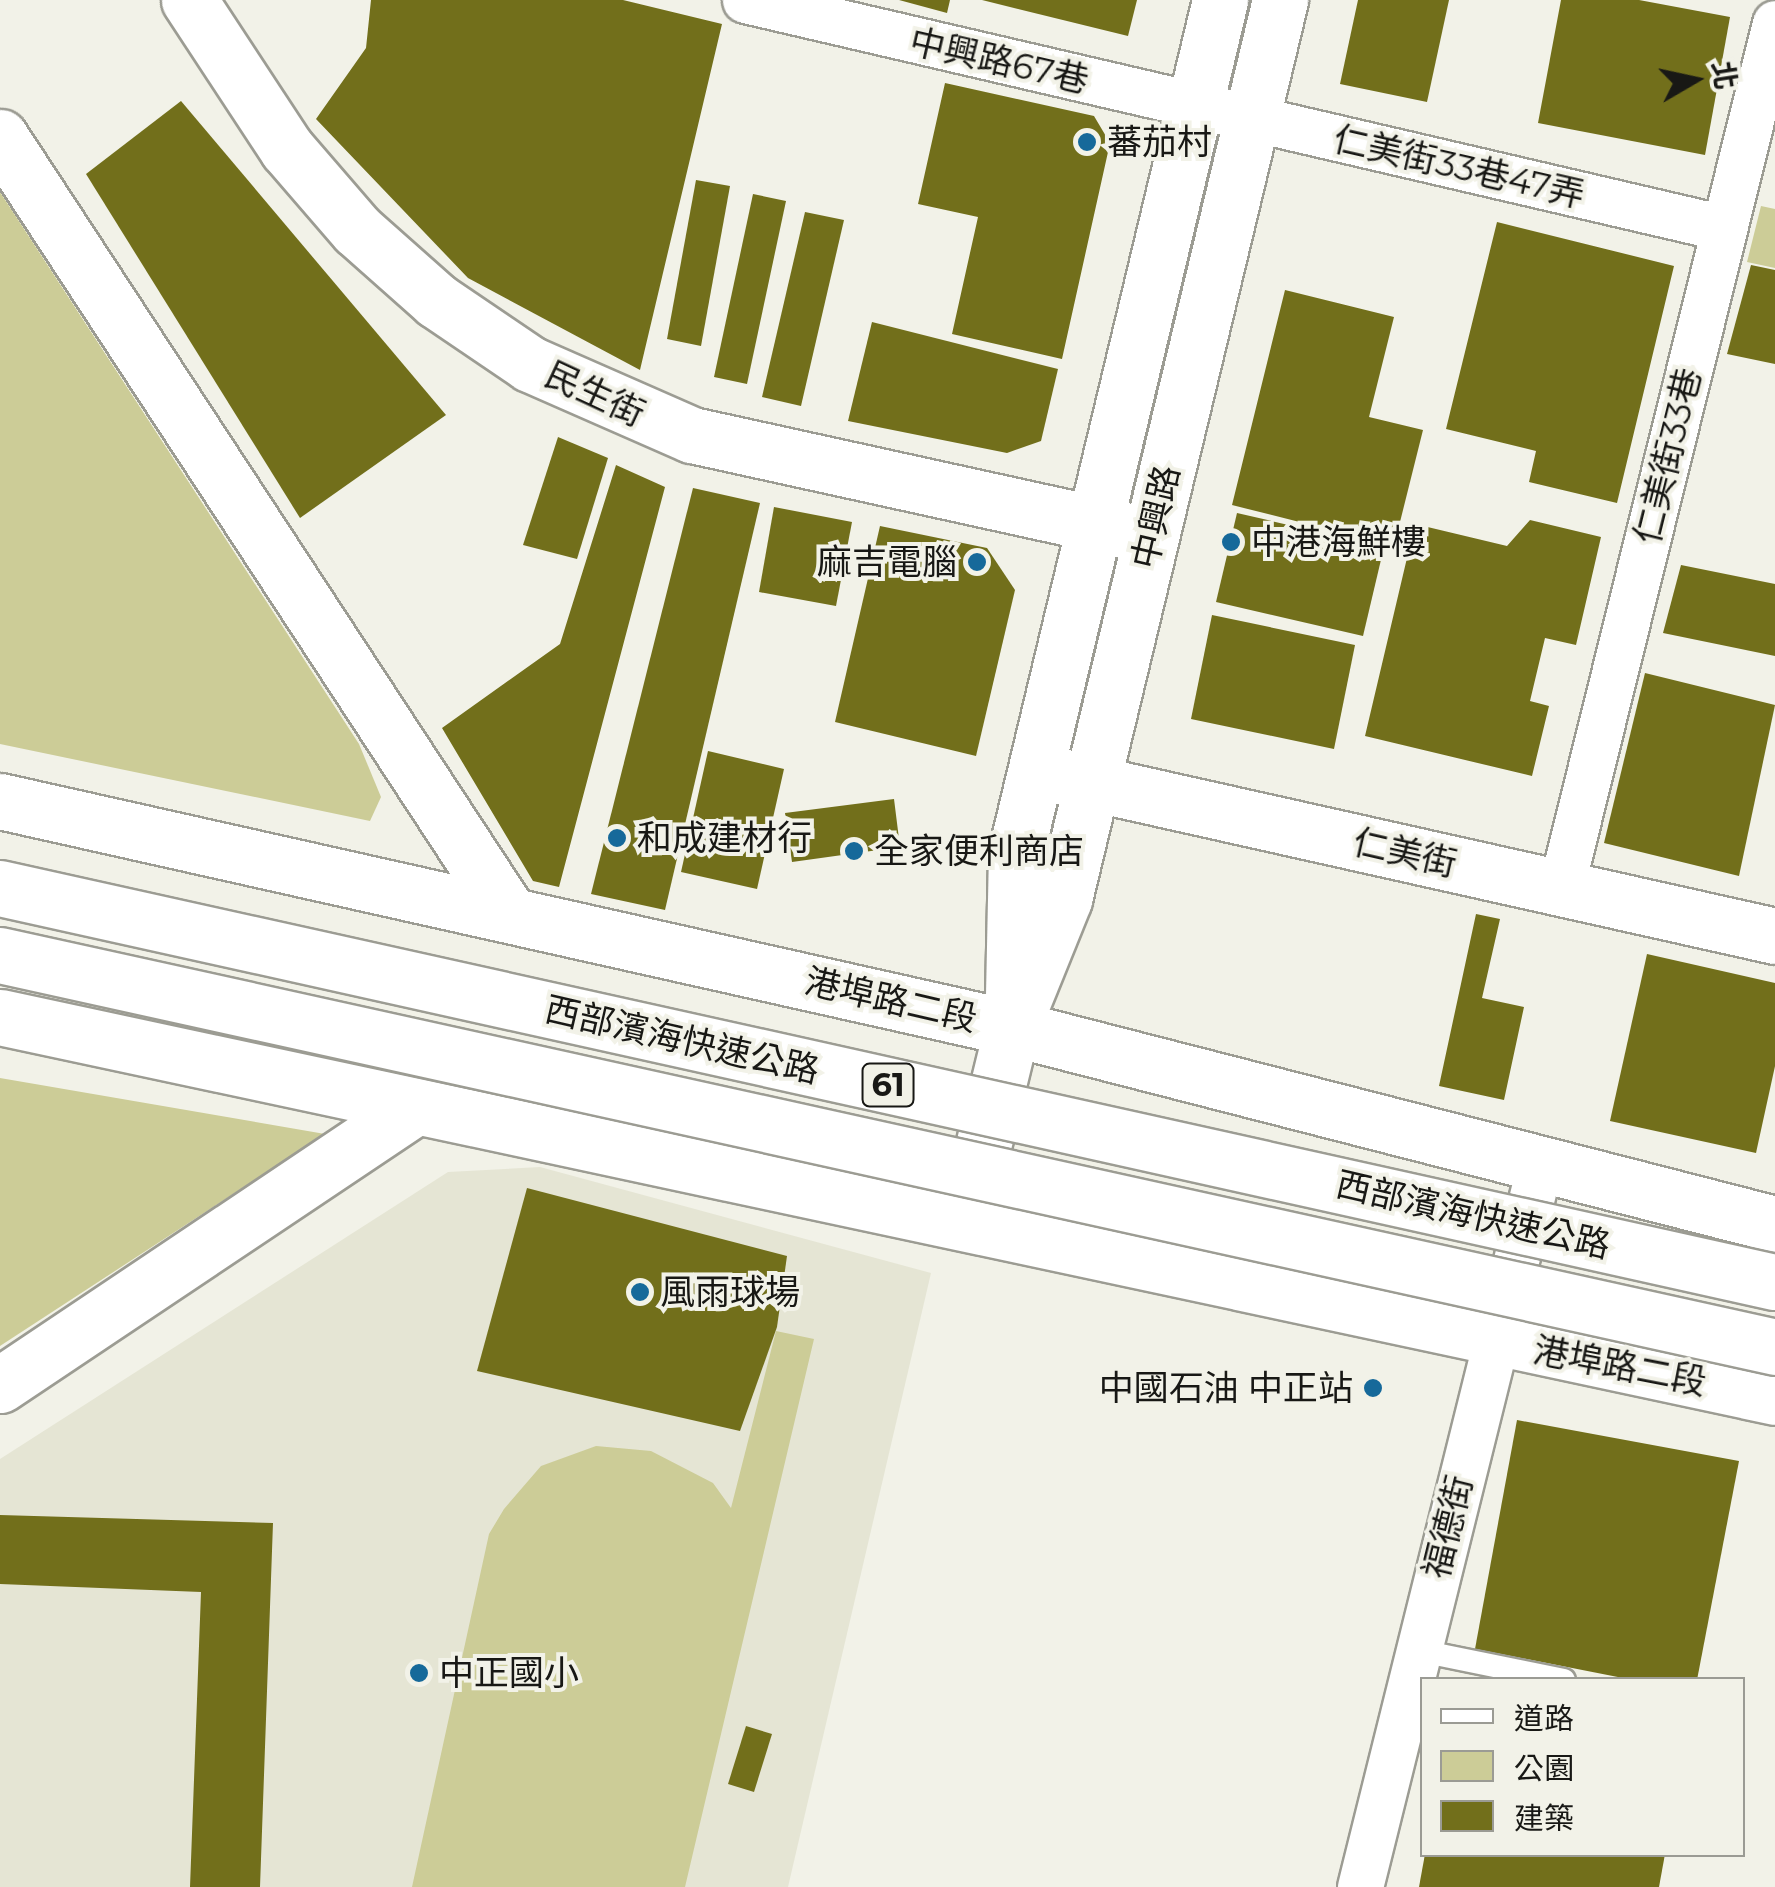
<!DOCTYPE html>
<html>
<head>
<meta charset="utf-8">
<style>
  body { margin:0 }
  #map { position:relative; width:1775px; height:1887px; overflow:hidden; background:#f2f2e8; font-family:Montserrat,"Noto Sans TC",sans-serif }
  div>[style] { position:absolute }
  .built>* { inset:0; background:#e5e5d4 }
  .green>* { inset:0; background:#cccc97 }
  .building>* { inset:0; background:#726f1b }
  .roads { filter:drop-shadow(2px 0 #9c9c93) drop-shadow(-2px 0 #9c9c93) drop-shadow(0 2px #9c9c93) drop-shadow(0 -2px #9c9c93) }
  .service>* { height:22px; margin:-11px; padding:0 11px; transform-origin:11px; border-radius:11px; background:#fff }
  .minor>* { height:45px; margin:-22.5px; padding:0 22.5px; transform-origin:22.5px; border-radius:22.5px; background:#fff }
  .tertiary>* { height:55px; margin:-27.5px; padding:0 27.5px; transform-origin:27.5px; border-radius:27.5px; background:#fff }
  .primary>* { height:55px; margin:-27.5px; padding:0 27.5px; transform-origin:27.5px; border-radius:27.5px; background:#fff }
  .bridges { filter:drop-shadow(2px 0 #9c9c93) drop-shadow(-2px 0 #9c9c93) drop-shadow(0 2px #9c9c93) drop-shadow(0 -2px #9c9c93) }
  .trunk-bridge>* { height:55px; margin:-27.5px; padding:0 27.5px; transform-origin:27.5px; border-radius:27.5px; background:#fff }
  .dots>* { width:28px; height:28px; translate:-50% -50%; box-sizing:border-box; border:5px solid #f2f2e8; border-radius:50% }
  span { translate:-50% -50%; white-space:nowrap; text-align:center; line-height:1.15; -webkit-text-stroke:8px #f2f2e8; paint-order:stroke }
  .shield-label span { padding:2px 8px; background:#f2f2e8; border:2px solid; border-radius:8px; -webkit-text-stroke-width:0 }
  .shield-label { font-size:32px; color:#181815; font-weight:700 }
  .street-label { font-size:35px; color:#181815 }
  .poi-label { font-size:35px; color:#181815 }
  .left { translate:0 -50%; text-align:left }
  .right { translate:-100% -50%; text-align:right }
  .legend { position:absolute; left:1420px; top:1677px; width:325px; height:180px; box-sizing:border-box; background:#f2f2e8; border:2px solid #9b9b94; margin:0; padding:12px 18px; list-style:none; font-size:30px; color:#181815 }
  .legend li { display:flex; align-items:center; gap:20px; height:50px }
  .legend b { width:50px; border:2px solid #9b9b94 }
  .north { position:absolute; left:1645px; top:30px; width:100px; height:100px; -webkit-text-stroke:8px #f2f2e8; paint-order:stroke; rotate:81deg; font-size:28px; font-weight:700; line-height:40px; text-align:center; color:#181815 }
  .north::after { content:''; display:block; margin:auto; width:35px; height:45px; background:#181815; clip-path:polygon(50% 0,100% 100%,50% 72%,0 100%) }
</style>
</head>
<body>
<div id="map">
  <div class="built">
    <i style="clip-path:polygon(540px 1167px,931px 1273px,788px 1887px,0 1887px,0 1459px,448px 1172px)"></i>
  </div>
  <div class="green">
    <i style="clip-path:polygon(0 192px,359px 744px,381px 797px,370px 821px,0 744px)"></i>
    <i style="clip-path:polygon(1761px 206px,1775px 209px,1775px 268px,1747px 262px)"></i>
    <i style="clip-path:polygon(0 1078px,325px 1134px,0 1346px)"></i>
    <i style="clip-path:polygon(776px 1331px,814px 1339px,685px 1887px,412px 1887px,489px 1534px,504px 1509px,541px 1466px,596px 1446px,651px 1451px,713px 1483px,731px 1508px)"></i>
  </div>
  <div class="building">
    <i style="clip-path:polygon(371px 0,623px 0,722px 24px,640px 370px,468px 278px,316px 119px,366px 48px)"></i>
    <i style="clip-path:polygon(899px 0,950px 0,947px 13px)"></i>
    <i style="clip-path:polygon(982px 0,1137px 0,1128px 36px)"></i>
    <i style="clip-path:polygon(1358px 0,1449px 0,1427px 102px,1340px 84px)"></i>
    <i style="clip-path:polygon(1561px 0,1639px 0,1730px 17px,1705px 155px,1538px 123px)"></i>
    <i style="clip-path:polygon(945px 83px,1094px 116px,1110px 143px,1062px 359px,952px 334px,978px 217px,918px 204px)"></i>
    <i style="clip-path:polygon(181px 101px,446px 415px,300px 518px,86px 174px)"></i>
    <i style="clip-path:polygon(696px 180px,730px 186px,701px 346px,667px 339px)"></i>
    <i style="clip-path:polygon(753px 194px,786px 201px,747px 384px,714px 377px)"></i>
    <i style="clip-path:polygon(805px 212px,844px 220px,801px 406px,762px 397px)"></i>
    <i style="clip-path:polygon(1497px 222px,1674px 266px,1617px 503px,1529px 482px,1536px 451px,1446px 429px)"></i>
    <i style="clip-path:polygon(1751px 265px,1775px 270px,1775px 364px,1727px 354px)"></i>
    <i style="clip-path:polygon(1285px 290px,1394px 317px,1369px 417px,1423px 430px,1394px 546px,1232px 505px)"></i>
    <i style="clip-path:polygon(872px 322px,1058px 369px,1041px 441px,1007px 453px,848px 421px)"></i>
    <i style="clip-path:polygon(558px 437px,608px 458px,577px 559px,523px 545px)"></i>
    <i style="clip-path:polygon(616px 465px,665px 487px,559px 887px,533px 881px,442px 728px,560px 644px)"></i>
    <i style="clip-path:polygon(693px 488px,760px 503px,665px 910px,591px 894px)"></i>
    <i style="clip-path:polygon(774px 507px,852px 522px,836px 606px,759px 592px)"></i>
    <i style="clip-path:polygon(1237px 513px,1384px 547px,1363px 636px,1216px 602px)"></i>
    <i style="clip-path:polygon(1530px 520px,1601px 537px,1576px 645px,1545px 638px,1530px 701px,1549px 706px,1532px 776px,1365px 736px,1415px 524px,1507px 546px)"></i>
    <i style="clip-path:polygon(880px 526px,987px 548px,1015px 590px,976px 756px,835px 722px)"></i>
    <i style="clip-path:polygon(1681px 565px,1775px 584px,1775px 656px,1663px 633px)"></i>
    <i style="clip-path:polygon(1212px 615px,1355px 645px,1334px 749px,1191px 719px)"></i>
    <i style="clip-path:polygon(1645px 673px,1775px 705px,1739px 876px,1604px 843px)"></i>
    <i style="clip-path:polygon(708px 751px,784px 769px,757px 889px,681px 872px)"></i>
    <i style="clip-path:polygon(894px 799px,900px 847px,792px 862px,785px 813px)"></i>
    <i style="clip-path:polygon(1476px 914px,1500px 919px,1482px 998px,1524px 1007px,1504px 1100px,1439px 1086px)"></i>
    <i style="clip-path:polygon(1647px 954px,1775px 983px,1775px 1066px,1756px 1153px,1610px 1121px)"></i>
    <i style="clip-path:polygon(527px 1188px,787px 1256px,777px 1327px,740px 1431px,477px 1371px)"></i>
    <i style="clip-path:polygon(1517px 1420px,1739px 1461px,1697px 1680px,1633px 1680px,1475px 1649px)"></i>
    <i style="clip-path:polygon(0 1515px,273px 1523px,260px 1887px,190px 1887px,201px 1592px,0 1584px)"></i>
    <i style="clip-path:polygon(746px 1726px,772px 1734px,754px 1792px,728px 1784px)"></i>
    <i style="clip-path:polygon(1425px 1854px,1665px 1854px,1659px 1887px,1419px 1887px)"></i>
  </div>
  <div class="roads">
    <div class="service">
      <i style="left:1416px;top:1650px;width:151px;rotate:11.5deg"></i>
    </div>
    <div class="minor">
      <i style="left:745px;top:0;width:1005px;rotate:13.11deg"></i>
      <i style="left:1561px;top:888px;width:891px;rotate:-76.1deg"></i>
      <i style="left:1360px;top:1887px;width:741px;rotate:-76.02deg"></i>
    </div>
    <div class="tertiary">
      <i style="left:189px;top:0;width:178px;rotate:56.7deg"></i>
      <i style="left:287px;top:149px;width:107px;rotate:49.2deg"></i>
      <i style="left:357px;top:230px;width:107px;rotate:41.6deg"></i>
      <i style="left:437px;top:301px;width:112px;rotate:34.1deg"></i>
      <i style="left:530px;top:364px;width:177px;rotate:23.7deg"></i>
      <i style="left:692px;top:435px;width:470px;rotate:12.4deg"></i>
      <i style="left:1056px;top:775px;width:737px;rotate:12.62deg"></i>
      <i style="left:0;top:801px;width:1037px;rotate:12.64deg"></i>
      <i style="left:1012px;top:1028px;width:788px;rotate:14.41deg"></i>
      <i style="left:1013px;top:995px;width:143px;rotate:-88.8deg"></i>
      <i style="left:1016px;top:852px;width:876px;rotate:-76.53deg"></i>
      <i style="left:0;top:1017px;width:1815px;rotate:12.08deg"></i>
      <i style="left:966px;top:1216px;width:194px;rotate:-76.3deg"></i>
      <i style="left:1012px;top:1028px;width:139px;rotate:-68deg"></i>
      <i style="left:1064px;top:899px;width:925px;rotate:-76.49deg"></i>
    </div>
    <div class="primary">
      <i style="left:0;top:137px;width:927px;rotate:56.76deg"></i>
      <i style="left:0;top:1385px;width:498px;rotate:-33.8deg"></i>
    </div>
  </div>
  <div class="bridges">
    <div class="trunk-bridge">
      <i style="left:0;top:888px;width:1818px;rotate:12.52deg"></i>
      <i style="left:0;top:955px;width:1818px;rotate:12.45deg"></i>
    </div>
  </div>
  <div class="dots">
    <i style="left:1087px;top:142px;background:#16699a"></i>
    <i style="left:1231px;top:542px;background:#16699a"></i>
    <i style="left:977px;top:562px;background:#16699a"></i>
    <i style="left:617px;top:838px;background:#16699a"></i>
    <i style="left:854px;top:851px;background:#16699a"></i>
    <i style="left:640px;top:1292px;background:#16699a"></i>
    <i style="left:1373px;top:1388px;background:#16699a"></i>
    <i style="left:419px;top:1673px;background:#16699a"></i>
  </div>
  <div class="shield-label">
    <span style="left:888px;top:1085px">61</span>
  </div>
  <div class="street-label">
    <span style="left:999px;top:61px;rotate:13deg">中興路67巷</span>
    <span style="left:1459px;top:167px;rotate:13deg">仁美街33巷47弄</span>
    <span style="left:595px;top:394px;rotate:25deg">民生街</span>
    <span style="left:1668px;top:456px;rotate:-76deg">仁美街33巷</span>
    <span style="left:1156px;top:517px;rotate:-77deg">中興路</span>
    <span style="left:1405px;top:853px;rotate:13deg">仁美街</span>
    <span style="left:891px;top:1000px;rotate:13deg">港埠路二段</span>
    <span style="left:682px;top:1040px;rotate:13deg">西部濱海快速公路</span>
    <span style="left:1473px;top:1215px;rotate:13deg">西部濱海快速公路</span>
    <span style="left:1620px;top:1366px;rotate:11deg">港埠路二段</span>
    <span style="left:1448px;top:1527px;rotate:-76deg">福德街</span>
  </div>
  <div class="poi-label">
    <span class="left" style="left:1107px;top:142px">蕃茄村</span>
    <span class="left" style="left:1251px;top:542px">中港海鮮樓</span>
    <span class="right" style="left:957px;top:562px">麻吉電腦</span>
    <span class="left" style="left:637px;top:838px">和成建材行</span>
    <span class="left" style="left:874px;top:851px">全家便利商店</span>
    <span class="left" style="left:660px;top:1292px">風雨球場</span>
    <span class="right" style="left:1353px;top:1388px">中國石油 中正站</span>
    <span class="left" style="left:439px;top:1673px">中正國小</span>
  </div>
  <ul class="legend">
  <li><b style="height:12px;background:#fff"></b>道路</li>
  <li><b style="height:28px;background:#cccc97"></b>公園</li>
  <li><b style="height:28px;background:#726f1b"></b>建築</li>
  </ul>
  <div class="north">北</div>
</div>
</body>
</html>
